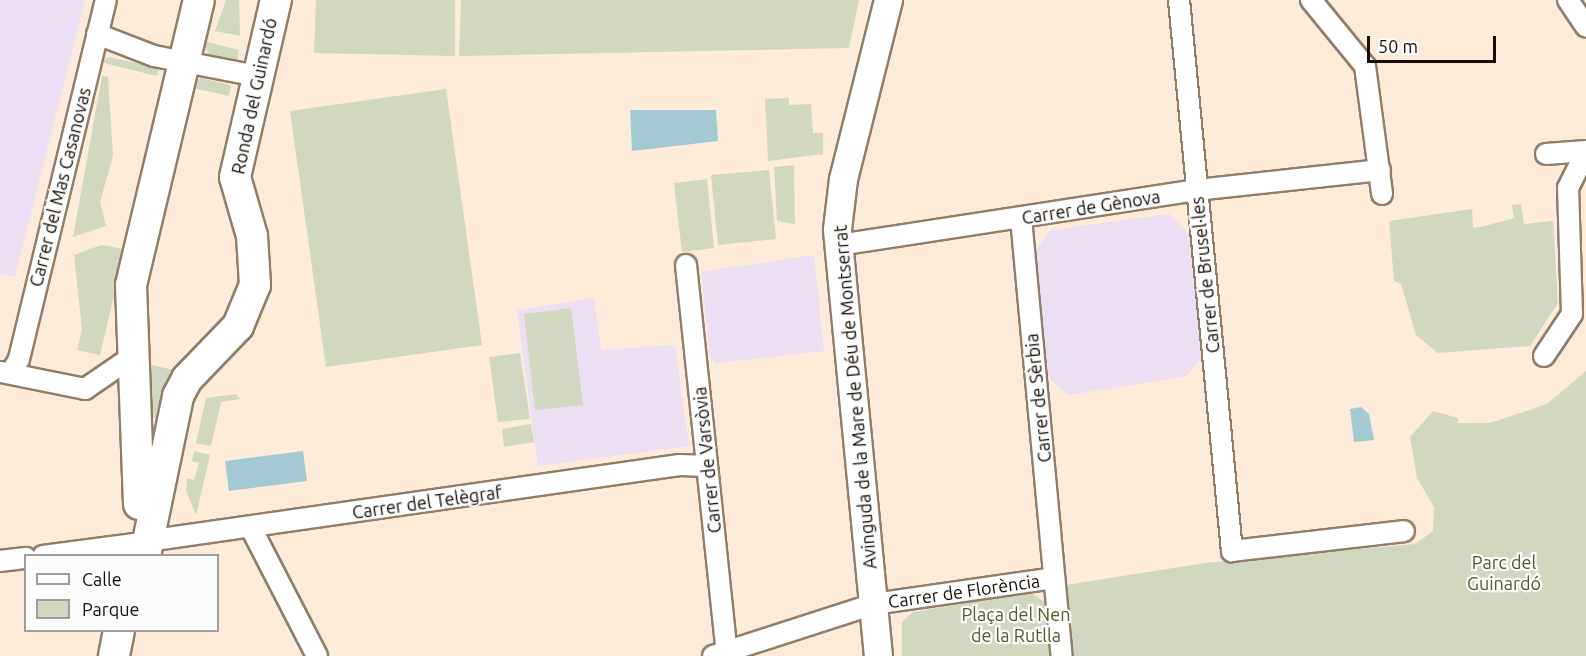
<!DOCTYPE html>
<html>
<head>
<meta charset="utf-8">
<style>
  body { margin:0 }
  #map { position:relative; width:1586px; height:656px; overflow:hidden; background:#fcecd9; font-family:Ubuntu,sans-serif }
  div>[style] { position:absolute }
  .education>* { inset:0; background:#ecdff3 }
  .medical>* { inset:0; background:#ebdff4 }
  .green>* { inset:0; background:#d1d7c0 }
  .water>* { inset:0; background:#a3cad3 }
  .roads { filter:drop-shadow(2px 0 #907e69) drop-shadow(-2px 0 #907e69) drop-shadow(0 2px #907e69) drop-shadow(0 -2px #907e69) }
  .street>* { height:20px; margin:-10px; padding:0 10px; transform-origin:10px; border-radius:10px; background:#fff }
  .secondary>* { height:27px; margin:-13.5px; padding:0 13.5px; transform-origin:13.5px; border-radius:13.5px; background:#fff }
  .primary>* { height:30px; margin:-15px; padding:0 15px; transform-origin:15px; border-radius:15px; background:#fff }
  span { translate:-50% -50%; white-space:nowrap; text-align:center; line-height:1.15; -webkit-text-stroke:4.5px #fcfcfc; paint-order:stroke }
  .street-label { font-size:18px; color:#160f07 }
  .park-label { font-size:18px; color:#505b2a }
  .legend { position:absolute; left:24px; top:554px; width:195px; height:78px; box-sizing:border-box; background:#fcfcfc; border:2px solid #a09d9a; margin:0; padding:8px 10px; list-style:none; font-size:18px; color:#160f07 }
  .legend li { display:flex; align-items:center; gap:12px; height:30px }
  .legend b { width:30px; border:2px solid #a09d9a }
  .scale { position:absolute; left:1367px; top:36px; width:129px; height:27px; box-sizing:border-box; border:3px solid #160f07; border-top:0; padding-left:8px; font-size:18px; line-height:21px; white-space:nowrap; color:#160f07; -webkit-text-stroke:4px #fcfcfc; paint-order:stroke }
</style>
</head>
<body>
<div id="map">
  <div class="education">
    <i style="clip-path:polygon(1169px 214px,1189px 234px,1203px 357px,1186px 376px,1069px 395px,1049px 379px,1034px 252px,1051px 230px)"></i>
    <i style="clip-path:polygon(814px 255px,824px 351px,716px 363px,710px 356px,701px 272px)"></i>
    <i style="clip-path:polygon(594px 298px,601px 350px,675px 345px,689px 446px,538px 466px,517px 310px)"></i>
  </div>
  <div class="medical">
    <i style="clip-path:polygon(0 0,85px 0,15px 277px,0 274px)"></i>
  </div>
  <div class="green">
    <i style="clip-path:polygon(226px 0,239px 0,240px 36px,215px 31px)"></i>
    <i style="clip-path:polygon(316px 0,455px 0,455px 56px,314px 53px)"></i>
    <i style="clip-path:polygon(461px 0,859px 0,849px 48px,459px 56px)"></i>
    <i style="clip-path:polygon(204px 41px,239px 50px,237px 61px,208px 54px)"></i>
    <i style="clip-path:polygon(109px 57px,159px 68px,157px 76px,100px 62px)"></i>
    <i style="clip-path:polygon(102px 76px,108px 77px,113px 156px,100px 202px,106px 226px,73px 237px)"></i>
    <i style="clip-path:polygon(200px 78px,231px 85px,229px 96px,193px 88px)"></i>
    <i style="clip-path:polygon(446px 89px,482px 345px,326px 367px,290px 111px)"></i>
    <i style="clip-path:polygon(789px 98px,789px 105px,811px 104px,813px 133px,823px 133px,823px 154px,768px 161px,765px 99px)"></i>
    <i style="clip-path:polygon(794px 165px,795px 224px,777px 221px,774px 167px)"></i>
    <i style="clip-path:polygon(769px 170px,776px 239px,718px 245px,711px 175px)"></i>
    <i style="clip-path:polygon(707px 179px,714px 248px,682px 252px,674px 183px)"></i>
    <i style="clip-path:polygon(1521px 204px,1524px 224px,1553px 221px,1558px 303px,1530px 346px,1438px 353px,1416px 335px,1401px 284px,1394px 281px,1389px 221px,1472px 209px,1473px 228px,1481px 227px,1514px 218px,1512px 205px)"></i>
    <i style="clip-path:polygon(101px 245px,125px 249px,100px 355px,77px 350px,82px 330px,74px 255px)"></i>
    <i style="clip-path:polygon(571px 308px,583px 405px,535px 410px,524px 314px)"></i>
    <i style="clip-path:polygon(520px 353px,530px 419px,498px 422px,489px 357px)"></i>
    <i style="clip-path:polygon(148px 364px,173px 370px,162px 419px,150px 417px)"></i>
    <i style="clip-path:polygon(1586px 371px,1586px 656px,1073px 656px,1066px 585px,1205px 563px,1415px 544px,1433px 531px,1434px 507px,1417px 478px,1410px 437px,1433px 411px,1458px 418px,1458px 423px,1490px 423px,1547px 404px)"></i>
    <i style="clip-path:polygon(236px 394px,240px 399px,221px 402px,211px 446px,196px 443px,206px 398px)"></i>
    <i style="clip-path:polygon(531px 424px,534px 442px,504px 447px,502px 429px)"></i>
    <i style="clip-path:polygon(194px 451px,210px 455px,196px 515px,186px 491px,187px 478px,194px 480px,199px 463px,192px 461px)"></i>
    <i style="clip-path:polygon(1030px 592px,1044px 602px,1050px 656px,902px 656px,902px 622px,913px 612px)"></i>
  </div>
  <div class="water">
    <i style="clip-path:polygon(630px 110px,716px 110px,718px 141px,632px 151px)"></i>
    <i style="clip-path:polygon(1361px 407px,1369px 414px,1374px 440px,1354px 442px,1350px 409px)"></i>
    <i style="clip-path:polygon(303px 451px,307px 481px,229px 491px,225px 461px)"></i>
  </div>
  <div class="roads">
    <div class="street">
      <i style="left:1179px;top:0;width:554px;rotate:84.51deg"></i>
      <i style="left:1232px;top:551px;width:173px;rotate:-6.6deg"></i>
      <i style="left:1311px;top:0;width:85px;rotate:50.7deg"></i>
      <i style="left:1365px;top:66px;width:129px;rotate:82.4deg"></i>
      <i style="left:1568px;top:0;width:32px;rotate:56deg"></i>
      <i style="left:97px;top:34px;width:61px;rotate:21.1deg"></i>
      <i style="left:154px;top:56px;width:105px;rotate:11deg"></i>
      <i style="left:1546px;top:154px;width:40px;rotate:-4.3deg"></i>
      <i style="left:1021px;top:218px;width:440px;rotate:84.7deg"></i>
      <i style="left:838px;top:245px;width:362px;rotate:-8.7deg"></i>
      <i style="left:1196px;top:190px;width:185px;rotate:-6.2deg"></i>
      <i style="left:686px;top:265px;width:393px;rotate:84deg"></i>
      <i style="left:1544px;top:356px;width:50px;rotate:-56.3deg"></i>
      <i style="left:1572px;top:314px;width:126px;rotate:-91.8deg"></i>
      <i style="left:1568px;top:188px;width:40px;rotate:-63.4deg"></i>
      <i style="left:1px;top:372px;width:86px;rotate:11.4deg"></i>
      <i style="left:85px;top:389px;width:58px;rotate:-34.5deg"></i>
      <i style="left:11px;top:373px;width:16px;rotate:-60deg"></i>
      <i style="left:19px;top:359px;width:369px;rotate:-76.4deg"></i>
      <i style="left:251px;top:528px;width:144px;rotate:62.7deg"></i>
      <i style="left:147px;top:541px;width:538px;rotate:-8.12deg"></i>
      <i style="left:680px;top:465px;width:27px;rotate:2deg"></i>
      <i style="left:43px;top:556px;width:92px;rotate:-7.5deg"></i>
      <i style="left:0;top:561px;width:26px;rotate:-7deg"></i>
      <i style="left:713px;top:656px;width:169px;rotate:-17.9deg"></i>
      <i style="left:874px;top:604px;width:182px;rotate:-8.2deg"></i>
    </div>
    <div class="secondary">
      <i style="left:878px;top:656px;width:429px;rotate:-95.5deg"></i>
      <i style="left:837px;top:229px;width:50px;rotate:-83.2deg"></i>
      <i style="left:843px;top:179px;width:185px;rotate:-75.9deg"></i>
    </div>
    <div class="primary">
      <i style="left:139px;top:504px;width:219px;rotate:-92.1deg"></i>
      <i style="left:131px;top:285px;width:293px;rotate:-76.6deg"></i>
      <i style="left:145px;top:556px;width:163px;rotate:-78.3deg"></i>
      <i style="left:178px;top:396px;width:19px;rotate:-62deg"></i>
      <i style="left:187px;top:379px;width:74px;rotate:-46.1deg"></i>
      <i style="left:238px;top:326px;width:44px;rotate:-67.5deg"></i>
      <i style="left:255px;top:285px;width:49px;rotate:-93.5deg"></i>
      <i style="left:252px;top:236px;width:61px;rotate:-106.1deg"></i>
      <i style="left:235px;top:177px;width:182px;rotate:-77deg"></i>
      <i style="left:114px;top:656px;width:26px;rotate:-79deg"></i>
    </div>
  </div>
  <div class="street-label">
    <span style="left:254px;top:96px;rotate:-78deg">Ronda del Guinardó</span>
    <span style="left:60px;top:187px;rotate:-76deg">Carrer del Mas Casanovas</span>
    <span style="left:1091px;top:207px;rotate:-9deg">Carrer de Gènova</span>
    <span style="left:1205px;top:275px;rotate:-96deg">Carrer de Brusel·les</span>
    <span style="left:855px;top:397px;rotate:-95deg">Avinguda de la Mare de Déu de Montserrat</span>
    <span style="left:1038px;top:398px;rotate:-96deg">Carrer de Sèrbia</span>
    <span style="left:707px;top:460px;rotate:-96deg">Carrer de Varsòvia</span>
    <span style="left:427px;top:502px;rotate:-8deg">Carrer del Telègraf</span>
    <span style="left:964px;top:591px;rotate:-8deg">Carrer de Florència</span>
  </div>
  <div class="park-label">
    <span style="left:1504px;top:573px">Parc del<br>Guinardó</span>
    <span style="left:1016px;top:625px">Plaça del Nen<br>de la Rutlla</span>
  </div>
  <ul class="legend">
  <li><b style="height:8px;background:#fff"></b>Calle</li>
  <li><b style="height:16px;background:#d1d7c0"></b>Parque</li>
  </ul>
  <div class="scale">50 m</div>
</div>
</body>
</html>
